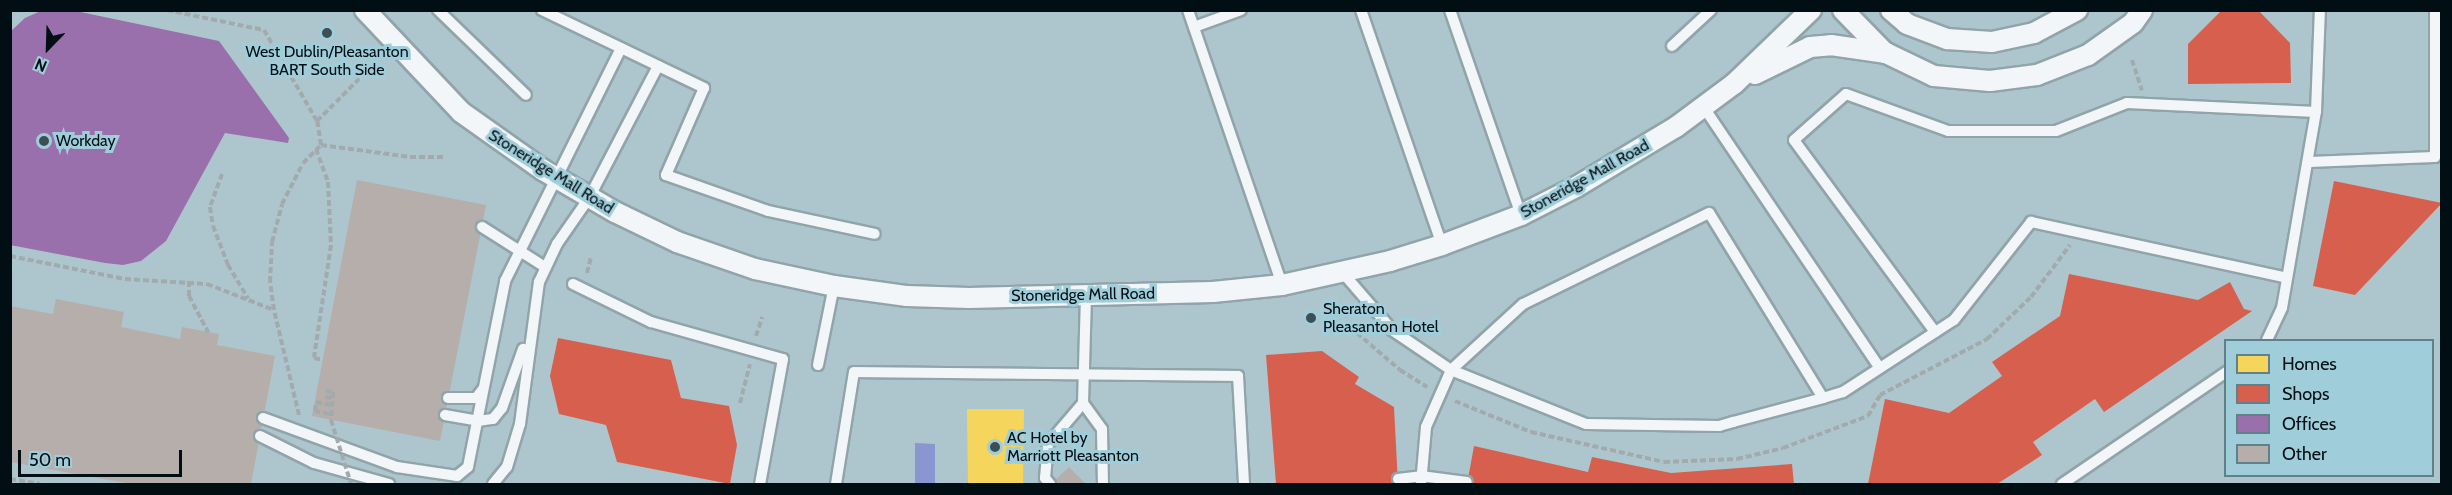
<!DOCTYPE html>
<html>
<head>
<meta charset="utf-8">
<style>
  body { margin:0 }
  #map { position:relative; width:2452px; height:495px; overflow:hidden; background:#adc6cd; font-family:Cabin,sans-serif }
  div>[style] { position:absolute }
  .water>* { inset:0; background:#8996d2 }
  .homes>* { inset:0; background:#f6d55c }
  .shops>* { inset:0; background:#d6604d }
  .offices>* { inset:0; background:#9970ab }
  .building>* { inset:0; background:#b5aeab }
  .path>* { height:4px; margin-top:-2px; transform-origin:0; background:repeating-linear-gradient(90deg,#a2aaad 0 6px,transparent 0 9px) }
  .roads { filter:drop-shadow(2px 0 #90a4a9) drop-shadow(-2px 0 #90a4a9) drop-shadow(0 2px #90a4a9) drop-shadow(0 -2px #90a4a9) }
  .service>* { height:10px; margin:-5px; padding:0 5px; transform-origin:5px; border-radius:5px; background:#f3f6f8 }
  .minor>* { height:20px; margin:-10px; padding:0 10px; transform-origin:10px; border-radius:10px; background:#f3f6f8 }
  .path-bridge>* { height:4px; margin-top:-2px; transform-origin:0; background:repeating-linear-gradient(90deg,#a2aaad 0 6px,transparent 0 9px) }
  .dots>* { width:16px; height:16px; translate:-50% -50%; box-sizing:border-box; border:3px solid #a0cdda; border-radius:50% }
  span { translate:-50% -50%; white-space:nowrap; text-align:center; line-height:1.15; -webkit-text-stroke:6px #a0cdda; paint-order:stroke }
  .poi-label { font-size:16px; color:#010e13 }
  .left { translate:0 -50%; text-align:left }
  .street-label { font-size:16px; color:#010e13 }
  .frame { position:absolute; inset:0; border:12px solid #010e13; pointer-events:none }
  .legend { position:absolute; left:2224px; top:339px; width:210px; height:138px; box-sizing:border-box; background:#a0cdda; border:2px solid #60818a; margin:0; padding:8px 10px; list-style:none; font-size:18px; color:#010e13 }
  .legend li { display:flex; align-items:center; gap:12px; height:30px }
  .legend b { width:30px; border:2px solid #60818a }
  .north { position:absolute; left:18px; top:18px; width:60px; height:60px; -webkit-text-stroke:4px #a0cdda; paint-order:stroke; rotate:203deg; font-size:16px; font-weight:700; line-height:24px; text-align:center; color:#010e13 }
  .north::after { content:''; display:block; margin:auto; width:21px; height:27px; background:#010e13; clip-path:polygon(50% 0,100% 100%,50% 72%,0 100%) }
  .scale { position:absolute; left:18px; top:450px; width:164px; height:27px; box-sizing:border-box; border:3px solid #010e13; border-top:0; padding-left:8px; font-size:18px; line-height:21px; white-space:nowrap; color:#010e13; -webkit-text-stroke:4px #a0cdda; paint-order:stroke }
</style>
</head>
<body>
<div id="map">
  <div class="water">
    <i style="clip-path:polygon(915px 443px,935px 444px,935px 484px,915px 484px)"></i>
  </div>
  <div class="homes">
    <i style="clip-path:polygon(967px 409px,1024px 409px,1023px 484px,968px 484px)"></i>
  </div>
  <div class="shops">
    <i style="clip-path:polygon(2222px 10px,2258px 10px,2290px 43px,2291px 83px,2188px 84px,2188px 44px)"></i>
    <i style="clip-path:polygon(2334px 181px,2442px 203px,2355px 295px,2313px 286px)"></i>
    <i style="clip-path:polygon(2069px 274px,2198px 300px,2230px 282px,2244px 309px,2252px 311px,2104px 412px,2095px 399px,2033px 442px,2042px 455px,1997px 484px,1868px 484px,1885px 399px,1949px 413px,2002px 376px,1992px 362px,2060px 316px)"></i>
    <i style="clip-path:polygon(558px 338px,671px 360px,681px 398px,729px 406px,737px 445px,730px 484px,617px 462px,606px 425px,559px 414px,550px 376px)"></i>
    <i style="clip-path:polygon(1322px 351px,1359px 377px,1355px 384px,1394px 407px,1398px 484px,1276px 484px,1266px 355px)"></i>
    <i style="clip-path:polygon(1474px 446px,1588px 472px,1592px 457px,1671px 473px,1792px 464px,1794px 484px,1467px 484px)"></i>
  </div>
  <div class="offices">
    <i style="clip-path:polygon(43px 10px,71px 10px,219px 41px,289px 138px,288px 143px,225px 133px,166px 241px,141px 261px,123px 265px,105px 263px,10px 245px,10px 32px,25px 18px)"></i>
  </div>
  <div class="building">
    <i style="clip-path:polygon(357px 180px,486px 205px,440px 441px,312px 416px)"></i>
    <i style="clip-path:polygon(56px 299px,124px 312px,121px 327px,180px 339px,182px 327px,219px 334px,217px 345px,275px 356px,251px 484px,131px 484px,10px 462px,10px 306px,53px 314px)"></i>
    <i style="clip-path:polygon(1069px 467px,1086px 484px,1051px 484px)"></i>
  </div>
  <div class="path">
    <i style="left:167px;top:10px;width:99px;rotate:11.7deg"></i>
    <i style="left:264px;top:30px;width:105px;rotate:59.8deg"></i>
    <i style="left:2132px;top:60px;width:32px;rotate:72deg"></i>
    <i style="left:321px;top:145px;width:90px;rotate:7.7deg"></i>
    <i style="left:410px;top:157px;width:34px"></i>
    <i style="left:316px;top:149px;width:35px;rotate:70deg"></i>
    <i style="left:328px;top:182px;width:63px;rotate:87.3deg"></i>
    <i style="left:331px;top:245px;width:114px;rotate:98.6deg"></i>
    <i style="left:314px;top:358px;width:9px;rotate:13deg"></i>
    <i style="left:222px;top:174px;width:35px;rotate:110deg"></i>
    <i style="left:210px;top:207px;width:19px;rotate:81deg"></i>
    <i style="left:213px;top:226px;width:42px;rotate:69deg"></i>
    <i style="left:228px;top:265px;width:39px;rotate:59deg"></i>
    <i style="left:10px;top:256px;width:117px;rotate:11.3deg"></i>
    <i style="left:125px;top:279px;width:82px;rotate:3.5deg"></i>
    <i style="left:207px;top:284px;width:72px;rotate:21.2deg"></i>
    <i style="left:587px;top:273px;width:16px;rotate:-76deg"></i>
    <i style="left:189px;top:281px;width:15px;rotate:90deg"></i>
    <i style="left:189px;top:296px;width:41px;rotate:62.2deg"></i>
    <i style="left:1350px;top:327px;width:66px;rotate:40.7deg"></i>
    <i style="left:1400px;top:370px;width:32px;rotate:32deg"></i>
    <i style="left:756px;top:336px;width:20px;rotate:-72deg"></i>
    <i style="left:326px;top:391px;width:7px;rotate:8deg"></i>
    <i style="left:333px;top:392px;width:28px;rotate:94deg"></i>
    <i style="left:325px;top:397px;width:7px;rotate:8deg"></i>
    <i style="left:1455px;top:401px;width:82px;rotate:22.2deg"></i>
    <i style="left:1531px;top:432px;width:136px;rotate:12.7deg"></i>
    <i style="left:1664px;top:462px;width:73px;rotate:-2.4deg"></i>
    <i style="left:1737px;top:459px;width:47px;rotate:-13.4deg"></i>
    <i style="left:1783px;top:448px;width:91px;rotate:-20.6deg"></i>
    <i style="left:1868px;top:416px;width:24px;rotate:-60deg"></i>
    <i style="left:1880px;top:395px;width:121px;rotate:-27.6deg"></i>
    <i style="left:1987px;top:339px;width:61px;rotate:-43.7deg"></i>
    <i style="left:2031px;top:297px;width:65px;rotate:-53.1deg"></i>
    <i style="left:740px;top:403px;width:40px;rotate:-75.6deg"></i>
    <i style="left:329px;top:414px;width:14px;rotate:-168deg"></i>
    <i style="left:315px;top:411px;width:9px;rotate:-84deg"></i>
    <i style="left:316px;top:402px;width:15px;rotate:11deg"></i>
    <i style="left:299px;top:415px;width:108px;rotate:-103.4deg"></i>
    <i style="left:274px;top:310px;width:28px;rotate:-98deg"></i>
    <i style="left:270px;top:282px;width:40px;rotate:-87.1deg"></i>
    <i style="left:272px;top:242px;width:39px;rotate:-75deg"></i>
    <i style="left:282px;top:204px;width:46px;rotate:-62.9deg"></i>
    <i style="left:303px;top:163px;width:25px;rotate:-45deg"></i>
    <i style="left:321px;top:145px;width:24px;rotate:-99deg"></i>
    <i style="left:317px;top:121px;width:66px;rotate:-45deg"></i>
    <i style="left:10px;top:479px;width:30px;rotate:9deg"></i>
  </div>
  <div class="roads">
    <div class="service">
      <i style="left:438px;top:10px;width:122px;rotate:44deg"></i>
      <i style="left:542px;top:10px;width:180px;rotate:25.7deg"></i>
      <i style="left:704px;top:88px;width:95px;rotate:113.6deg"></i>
      <i style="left:666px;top:175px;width:108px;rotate:19.4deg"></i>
      <i style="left:768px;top:211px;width:109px;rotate:12.1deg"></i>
      <i style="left:1188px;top:10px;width:291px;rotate:71.1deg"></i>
      <i style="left:1361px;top:10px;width:249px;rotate:71deg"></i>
      <i style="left:1450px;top:10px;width:217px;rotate:70.9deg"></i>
      <i style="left:1194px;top:27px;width:50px;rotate:-19.9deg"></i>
      <i style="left:1672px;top:46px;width:53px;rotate:-42.7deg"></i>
      <i style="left:1703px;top:106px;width:316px;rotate:56deg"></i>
      <i style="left:2308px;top:162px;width:127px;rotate:-2.3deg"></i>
      <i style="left:2435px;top:157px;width:147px;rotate:-90deg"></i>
      <i style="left:482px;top:227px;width:75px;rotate:32.4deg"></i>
      <i style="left:1343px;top:273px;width:75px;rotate:49.3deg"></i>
      <i style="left:1392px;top:330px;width:71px;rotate:34.1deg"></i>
      <i style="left:1451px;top:370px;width:62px;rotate:113.7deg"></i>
      <i style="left:1426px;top:427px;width:57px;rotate:95deg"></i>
      <i style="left:573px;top:284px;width:87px;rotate:26deg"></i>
      <i style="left:651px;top:322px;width:137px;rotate:15.7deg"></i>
      <i style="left:783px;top:359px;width:127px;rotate:100.4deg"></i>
      <i style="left:1935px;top:332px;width:238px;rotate:-126.3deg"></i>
      <i style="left:1794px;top:140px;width:69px;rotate:-41.5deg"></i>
      <i style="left:1846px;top:94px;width:109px;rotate:19.9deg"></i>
      <i style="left:1948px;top:131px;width:108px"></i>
      <i style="left:2056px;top:131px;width:76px;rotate:-21.5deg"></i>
      <i style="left:2127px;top:103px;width:189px;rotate:2.7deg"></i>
      <i style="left:2267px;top:340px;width:35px;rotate:-65deg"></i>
      <i style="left:2282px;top:308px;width:199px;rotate:-80.2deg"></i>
      <i style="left:2316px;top:112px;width:102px;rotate:-87.8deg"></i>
      <i style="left:818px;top:365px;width:81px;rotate:-78.6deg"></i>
      <i style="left:448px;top:398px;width:28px"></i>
      <i style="left:476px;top:398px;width:11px;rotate:-52deg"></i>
      <i style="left:1823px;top:398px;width:217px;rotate:-121.6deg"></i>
      <i style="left:1709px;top:213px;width:207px;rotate:153.9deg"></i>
      <i style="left:1523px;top:304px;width:98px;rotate:137.5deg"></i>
      <i style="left:1451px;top:370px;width:145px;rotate:21.8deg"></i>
      <i style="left:1586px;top:424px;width:133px;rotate:0.9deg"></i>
      <i style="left:1719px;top:426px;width:15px;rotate:-16deg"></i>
      <i style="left:1733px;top:422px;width:93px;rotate:-14.9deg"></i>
      <i style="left:1823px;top:398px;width:21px;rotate:-17deg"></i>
      <i style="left:1843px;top:392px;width:132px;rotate:-33deg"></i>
      <i style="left:1954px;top:320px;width:125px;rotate:-51.8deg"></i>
      <i style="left:2031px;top:222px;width:262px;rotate:12.3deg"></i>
      <i style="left:1083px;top:403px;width:32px;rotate:54deg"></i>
      <i style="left:1102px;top:429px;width:55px;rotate:89deg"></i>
      <i style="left:445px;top:415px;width:34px;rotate:10deg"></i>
      <i style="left:478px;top:421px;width:15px;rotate:-8deg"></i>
      <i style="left:493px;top:419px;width:14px;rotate:-51deg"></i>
      <i style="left:502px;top:408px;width:63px;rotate:-70.4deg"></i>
      <i style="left:263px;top:418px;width:143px;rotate:20.1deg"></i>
      <i style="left:397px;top:467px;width:61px;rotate:8.5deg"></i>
      <i style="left:457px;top:476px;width:14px;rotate:-39deg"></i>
      <i style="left:468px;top:467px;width:190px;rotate:-78.7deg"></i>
      <i style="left:505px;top:281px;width:260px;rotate:-63.5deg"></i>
      <i style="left:260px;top:436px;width:60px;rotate:26.6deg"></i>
      <i style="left:314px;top:463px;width:78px;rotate:15.6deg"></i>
      <i style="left:1398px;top:479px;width:23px;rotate:-7deg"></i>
      <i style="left:1421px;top:476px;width:46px;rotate:7.4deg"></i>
      <i style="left:493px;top:484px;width:22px;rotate:-51deg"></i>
      <i style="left:507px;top:467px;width:45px;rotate:-73.2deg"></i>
      <i style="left:520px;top:424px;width:143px;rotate:-82.4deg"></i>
      <i style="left:539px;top:282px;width:42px;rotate:-64.7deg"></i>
      <i style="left:557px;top:244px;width:56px;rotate:-55.2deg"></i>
      <i style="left:589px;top:198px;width:149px;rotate:-62.4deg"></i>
      <i style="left:836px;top:484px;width:113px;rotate:-80.9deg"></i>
      <i style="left:854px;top:372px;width:384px;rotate:0.6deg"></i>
      <i style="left:1238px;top:376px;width:108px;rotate:86.8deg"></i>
      <i style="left:1050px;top:484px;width:8px;rotate:-130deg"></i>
      <i style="left:1045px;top:478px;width:34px;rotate:-85deg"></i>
      <i style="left:1048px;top:444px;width:54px;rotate:-49.5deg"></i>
      <i style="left:1083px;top:403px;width:108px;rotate:-88.4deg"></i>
      <i style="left:2062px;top:484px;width:199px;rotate:-34.3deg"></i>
    </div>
    <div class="minor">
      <i style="left:365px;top:10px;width:140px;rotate:46.7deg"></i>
      <i style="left:461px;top:112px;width:100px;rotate:35.3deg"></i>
      <i style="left:543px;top:170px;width:83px;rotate:30.3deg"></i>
      <i style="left:615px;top:212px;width:69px;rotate:25.8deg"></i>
      <i style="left:677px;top:242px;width:83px;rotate:19.1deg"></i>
      <i style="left:755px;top:269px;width:81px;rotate:12.1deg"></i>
      <i style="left:834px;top:286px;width:74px;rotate:7.8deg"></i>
      <i style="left:907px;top:296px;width:62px;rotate:1.8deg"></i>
      <i style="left:969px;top:298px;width:244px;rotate:-1.4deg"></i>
      <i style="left:1213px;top:292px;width:69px;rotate:-5.8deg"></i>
      <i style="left:1282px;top:285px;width:111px;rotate:-12.5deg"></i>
      <i style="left:1390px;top:261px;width:54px;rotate:-17.1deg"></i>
      <i style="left:1442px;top:245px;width:85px;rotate:-20.8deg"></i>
      <i style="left:1521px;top:215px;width:62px;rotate:-27deg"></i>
      <i style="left:1576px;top:187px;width:117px;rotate:-31deg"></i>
      <i style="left:1676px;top:127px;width:72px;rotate:-36.6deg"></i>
      <i style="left:1734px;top:84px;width:107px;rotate:-43.9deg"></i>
      <i style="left:1843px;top:10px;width:60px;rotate:45.7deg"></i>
      <i style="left:1891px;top:10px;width:21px;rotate:41deg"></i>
      <i style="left:1907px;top:24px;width:43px;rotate:20.6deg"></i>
      <i style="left:1947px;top:39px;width:45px;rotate:3.8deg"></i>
      <i style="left:1992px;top:42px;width:43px;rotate:-12.1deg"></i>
      <i style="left:2034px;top:33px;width:49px;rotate:-28.1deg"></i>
      <i style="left:1755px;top:74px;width:61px;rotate:-26.1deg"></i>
      <i style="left:1810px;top:47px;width:21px;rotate:-5deg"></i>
      <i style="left:1831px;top:45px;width:56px;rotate:8.3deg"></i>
      <i style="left:1886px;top:53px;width:53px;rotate:25.6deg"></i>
      <i style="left:1934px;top:76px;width:56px;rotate:5.1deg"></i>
      <i style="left:1990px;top:81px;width:47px;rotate:-7.3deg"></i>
      <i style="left:2037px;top:75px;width:55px;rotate:-21.4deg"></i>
      <i style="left:2088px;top:55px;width:55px;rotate:-35.4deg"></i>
      <i style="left:2133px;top:23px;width:16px;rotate:-55deg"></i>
    </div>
  </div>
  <div class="path-bridge">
    <i style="left:331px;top:420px;width:67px;rotate:72.6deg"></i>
  </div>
  <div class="dots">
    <i style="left:327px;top:33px;background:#3d4e54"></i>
    <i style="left:44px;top:141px;background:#3d4e54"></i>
    <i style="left:1311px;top:318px;background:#3d4e54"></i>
    <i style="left:995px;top:447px;background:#3d4e54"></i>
  </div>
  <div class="poi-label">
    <span style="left:327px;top:61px">West Dublin/Pleasanton<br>BART South Side</span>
    <span class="left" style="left:56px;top:141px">Workday</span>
    <span class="left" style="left:1323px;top:318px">Sheraton<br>Pleasanton Hotel</span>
    <span class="left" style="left:1007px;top:447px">AC Hotel by<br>Marriott Pleasanton</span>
  </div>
  <div class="street-label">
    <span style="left:551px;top:172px;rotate:32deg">Stoneridge Mall Road</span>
    <span style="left:1585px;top:179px;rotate:-29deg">Stoneridge Mall Road</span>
    <span style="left:1083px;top:295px;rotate:-1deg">Stoneridge Mall Road</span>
  </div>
  <div class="frame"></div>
  <ul class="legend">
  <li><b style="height:16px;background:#f6d55c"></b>Homes</li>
  <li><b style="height:16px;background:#d6604d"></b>Shops</li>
  <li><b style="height:16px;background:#9970ab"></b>Offices</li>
  <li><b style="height:16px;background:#b5aeab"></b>Other</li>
  </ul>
  <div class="north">N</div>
  <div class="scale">50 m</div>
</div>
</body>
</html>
